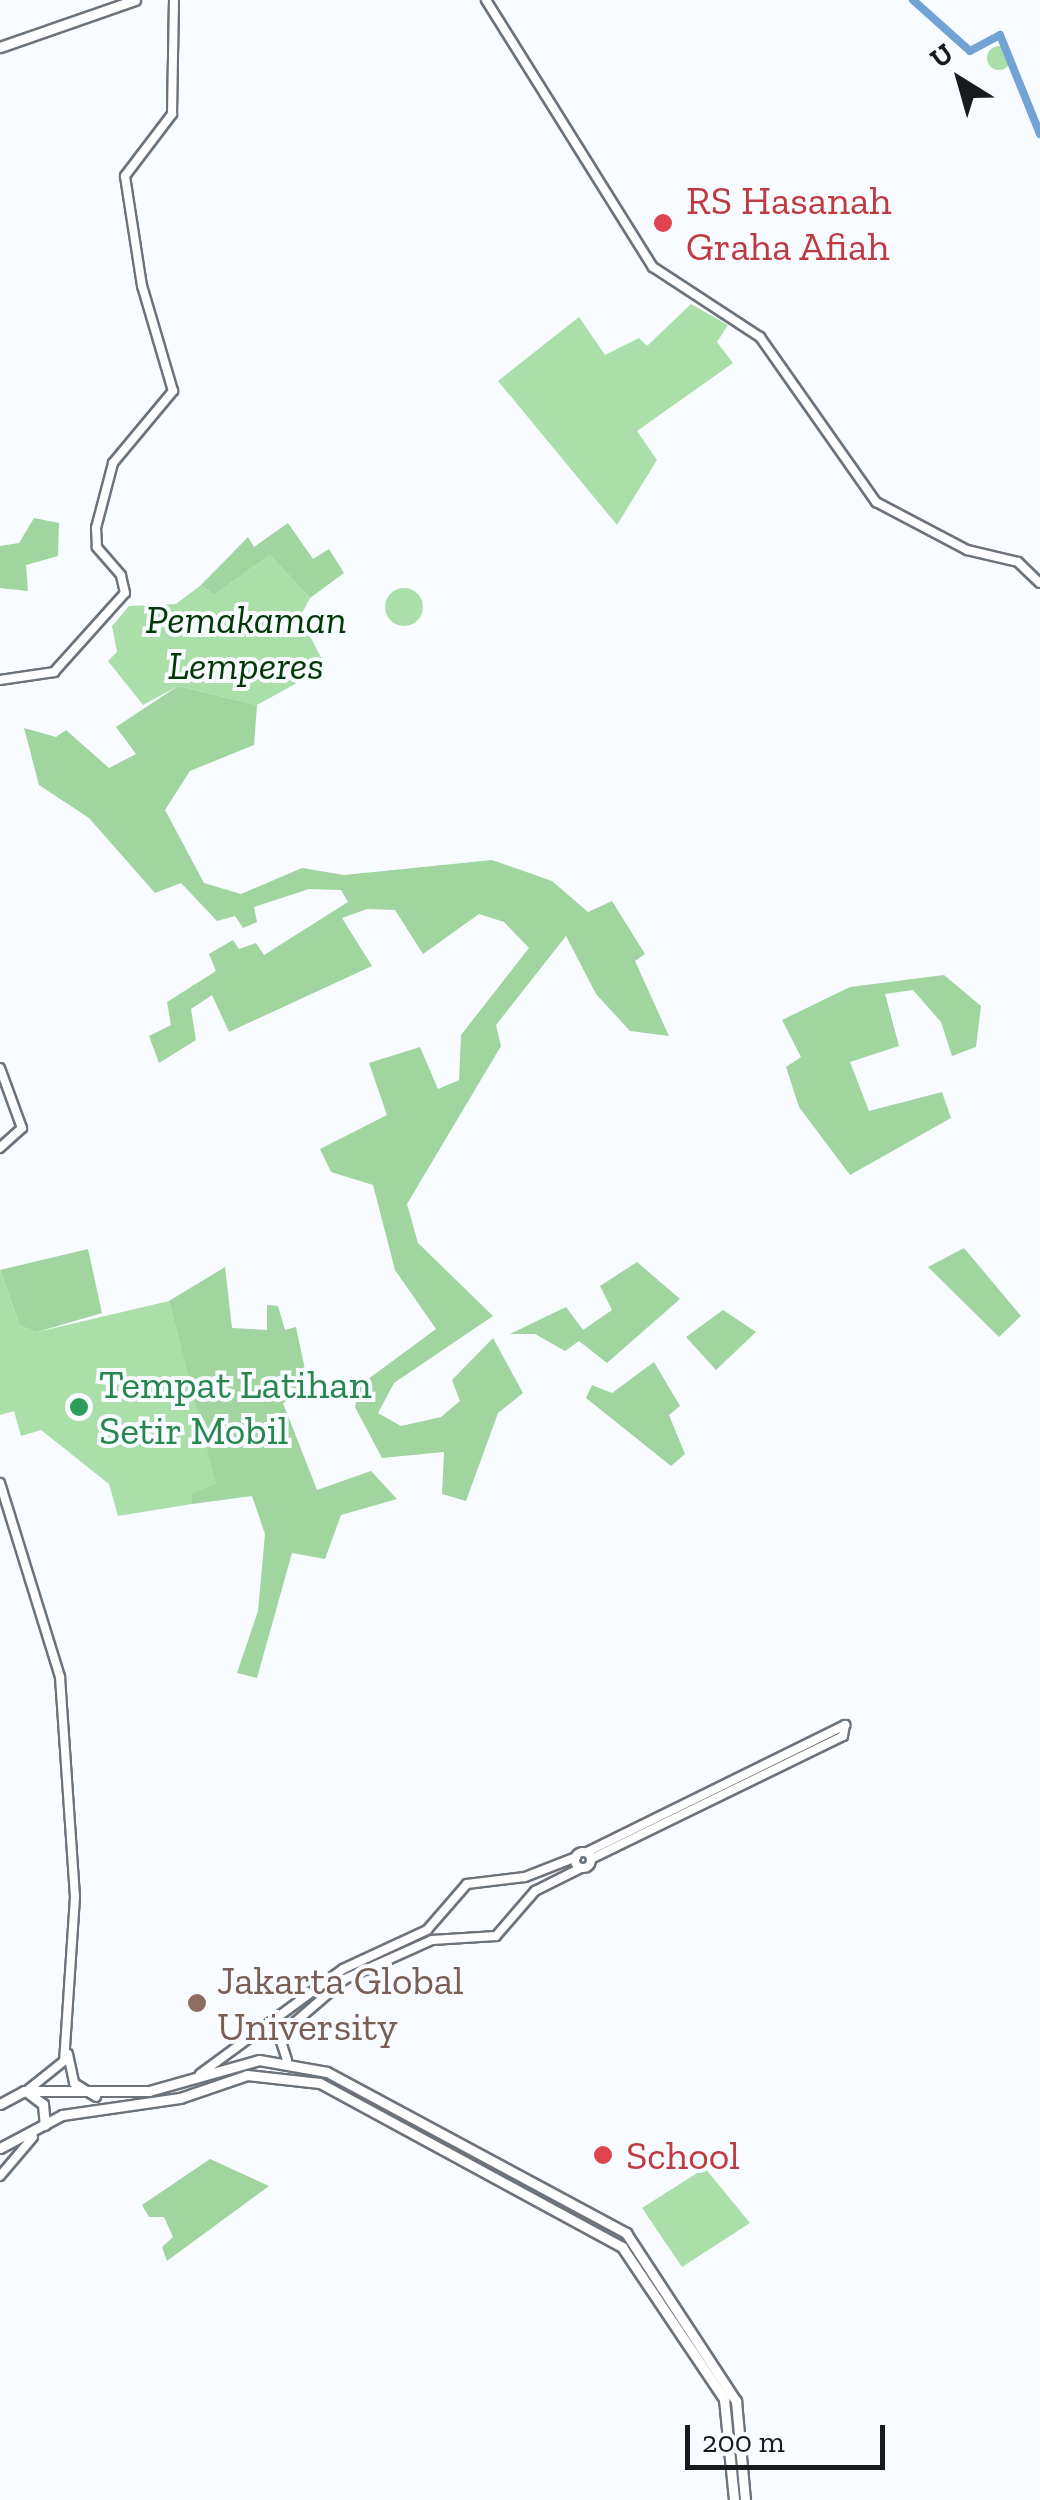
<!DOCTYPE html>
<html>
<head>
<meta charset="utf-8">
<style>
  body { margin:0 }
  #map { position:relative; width:1040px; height:2500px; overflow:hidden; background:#f8fbff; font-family:"Zilla Slab",serif }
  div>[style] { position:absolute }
  .green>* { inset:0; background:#abdfaa }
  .round { border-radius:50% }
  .forest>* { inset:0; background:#a1d5a0 }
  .canal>* { height:8px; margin:-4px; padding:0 4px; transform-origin:4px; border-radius:4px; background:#71a3d4 }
  .roads { filter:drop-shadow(2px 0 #6c737b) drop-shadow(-2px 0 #6c737b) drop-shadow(0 2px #6c737b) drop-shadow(0 -2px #6c737b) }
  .tertiary>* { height:8px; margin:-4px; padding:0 4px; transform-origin:4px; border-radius:4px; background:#fff }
  .tertiary>.ring { margin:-4px; padding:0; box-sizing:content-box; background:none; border:8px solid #fff; border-radius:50% }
  .secondary>* { height:9px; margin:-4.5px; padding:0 4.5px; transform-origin:4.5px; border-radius:4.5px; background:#fff }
  .dots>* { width:28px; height:28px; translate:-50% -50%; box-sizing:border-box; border:5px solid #f8fbff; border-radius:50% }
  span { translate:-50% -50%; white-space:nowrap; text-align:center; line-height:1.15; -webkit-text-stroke:8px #f8fbff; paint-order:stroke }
  .health-label { font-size:40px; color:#be3a42 }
  .left { translate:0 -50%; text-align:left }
  .park-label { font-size:40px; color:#003906; font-style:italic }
  .leisure-label { font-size:40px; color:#27864d }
  .education-label { font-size:40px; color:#785e54 }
  .north { position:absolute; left:910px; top:30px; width:100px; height:100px; -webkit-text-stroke:8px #f8fbff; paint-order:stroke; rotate:323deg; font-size:28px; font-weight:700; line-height:40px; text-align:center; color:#181b1e }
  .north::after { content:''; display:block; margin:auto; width:35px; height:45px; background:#181b1e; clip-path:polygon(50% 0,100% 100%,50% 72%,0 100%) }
  .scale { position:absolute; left:685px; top:2425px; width:200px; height:45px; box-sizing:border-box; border:5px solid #181b1e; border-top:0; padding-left:12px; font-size:30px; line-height:35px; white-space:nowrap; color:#181b1e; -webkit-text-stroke:8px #f8fbff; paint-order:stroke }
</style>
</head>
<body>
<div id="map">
  <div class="green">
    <i class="round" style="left:987px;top:46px;width:24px;height:24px"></i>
    <i style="clip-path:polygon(691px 304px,728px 325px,717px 342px,733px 363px,637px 431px,657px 460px,617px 525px,498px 381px,579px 317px,605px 355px,639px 338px,647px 346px)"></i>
    <i style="clip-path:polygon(270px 555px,310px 598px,300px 617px,326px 667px,257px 705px,178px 686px,143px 705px,108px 661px,117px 652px,112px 626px,129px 606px,176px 604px,201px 585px,214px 595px)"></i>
    <i class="round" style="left:385px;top:588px;width:38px;height:38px"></i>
    <i style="clip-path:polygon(0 1270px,20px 1326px,37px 1332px,169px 1301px,217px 1485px,192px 1493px,192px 1504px,118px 1516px,109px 1484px,41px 1430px,21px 1436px,14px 1411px,0 1415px)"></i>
    <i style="clip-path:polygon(705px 2168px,750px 2223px,682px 2267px,642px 2208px)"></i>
  </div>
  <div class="forest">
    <i style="clip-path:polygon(34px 518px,59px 523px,58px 556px,26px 565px,28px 591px,0 588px,0 546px,19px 543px)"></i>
    <i style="clip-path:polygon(288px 523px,313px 559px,329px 549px,344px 573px,310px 598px,270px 555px,214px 595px,201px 585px,248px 537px,254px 547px)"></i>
    <i style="clip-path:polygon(178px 686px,257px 705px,254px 745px,190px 771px,165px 810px,204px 883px,241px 894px,302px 868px,344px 875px,492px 860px,552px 881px,588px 912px,612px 901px,645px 954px,635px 961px,669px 1036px,630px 1031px,596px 994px,566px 936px,496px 1025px,501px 1046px,407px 1204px,418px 1243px,493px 1316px,394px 1383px,378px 1413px,401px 1426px,441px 1417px,460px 1401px,452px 1380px,493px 1338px,523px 1393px,498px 1413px,466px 1501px,442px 1494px,444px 1452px,382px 1458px,355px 1407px,360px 1385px,436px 1329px,395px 1270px,373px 1185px,331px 1172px,320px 1149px,387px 1115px,369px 1063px,420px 1047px,438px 1089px,459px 1080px,461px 1035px,529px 948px,504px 922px,479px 914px,423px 954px,395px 910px,367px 909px,342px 918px,372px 966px,229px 1032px,212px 995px,191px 1009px,196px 1040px,159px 1063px,149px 1036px,171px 1025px,167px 1002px,216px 971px,209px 954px,233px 940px,239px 949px,256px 943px,264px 955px,348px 902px,341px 890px,309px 889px,254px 907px,257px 922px,243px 928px,235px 916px,217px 921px,181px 883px,155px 893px,89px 818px,39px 785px,24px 728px,56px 737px,66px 730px,109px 768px,136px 754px,116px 727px)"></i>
    <i style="clip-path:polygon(944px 975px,981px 1006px,976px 1047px,952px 1056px,941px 1022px,913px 990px,885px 994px,899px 1046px,850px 1062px,869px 1111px,942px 1092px,951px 1118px,850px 1175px,799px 1107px,786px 1067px,801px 1057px,782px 1020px,850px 987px)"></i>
    <i style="clip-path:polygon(964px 1248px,1021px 1316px,999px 1337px,928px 1267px)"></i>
    <i style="clip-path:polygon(88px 1249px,102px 1313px,37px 1332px,20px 1326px,0 1270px)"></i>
    <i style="clip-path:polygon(637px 1262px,680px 1299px,607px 1363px,579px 1341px,565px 1351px,535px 1334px,510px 1334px,566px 1307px,583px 1330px,612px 1310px,600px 1286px)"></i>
    <i style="clip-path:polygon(225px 1267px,232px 1328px,267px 1330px,267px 1305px,278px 1306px,285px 1330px,296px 1327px,309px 1388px,283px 1403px,317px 1490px,371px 1471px,397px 1499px,341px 1515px,325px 1559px,292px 1553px,257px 1678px,237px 1673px,258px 1611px,265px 1534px,252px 1496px,192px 1504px,192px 1493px,216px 1484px,169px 1301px)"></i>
    <i style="clip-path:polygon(723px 1310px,756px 1332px,716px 1370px,686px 1337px)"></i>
    <i style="clip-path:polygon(654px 1362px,680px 1406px,669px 1415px,685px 1454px,671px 1466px,586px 1398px,592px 1385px,612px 1393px)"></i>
    <i style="clip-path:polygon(210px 2159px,269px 2186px,167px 2261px,162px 2247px,173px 2237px,164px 2217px,149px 2217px,142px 2205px)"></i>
  </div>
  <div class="canal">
    <i style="left:913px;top:0;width:76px;rotate:41.8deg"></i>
    <i style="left:970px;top:51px;width:34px;rotate:-28deg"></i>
    <i style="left:1000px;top:35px;width:107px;rotate:68deg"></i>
  </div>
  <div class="roads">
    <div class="tertiary">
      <i style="left:486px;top:0;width:315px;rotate:58deg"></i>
      <i style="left:653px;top:267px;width:128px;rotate:33.2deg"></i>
      <i style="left:760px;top:337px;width:202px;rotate:54.9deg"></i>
      <i style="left:876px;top:502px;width:103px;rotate:27.8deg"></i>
      <i style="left:967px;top:550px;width:52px;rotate:13.2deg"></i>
      <i style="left:1018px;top:562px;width:30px;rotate:44deg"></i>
      <i style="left:0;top:680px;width:55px;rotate:-8.4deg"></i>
      <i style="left:54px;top:672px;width:106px;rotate:-48.1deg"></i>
      <i style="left:125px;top:593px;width:18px;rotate:-103deg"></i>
      <i style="left:121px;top:575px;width:37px;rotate:-131deg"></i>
      <i style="left:97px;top:547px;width:19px;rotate:-93deg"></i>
      <i style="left:96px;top:528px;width:67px;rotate:-75.3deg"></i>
      <i style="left:113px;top:463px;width:94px;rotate:-50.2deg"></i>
      <i style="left:173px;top:391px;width:109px;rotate:-106.4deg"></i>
      <i style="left:142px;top:286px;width:111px;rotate:-98.8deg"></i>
      <i style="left:125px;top:176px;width:78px;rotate:-52.8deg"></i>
      <i style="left:172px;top:114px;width:114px;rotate:-89deg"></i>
      <i style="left:0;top:1068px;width:64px;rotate:69.9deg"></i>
      <i style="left:22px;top:1128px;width:30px;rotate:138deg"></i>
      <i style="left:0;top:1483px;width:203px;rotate:72.8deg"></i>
      <i style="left:60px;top:1677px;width:221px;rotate:86.1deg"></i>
      <i style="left:75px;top:1897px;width:164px;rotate:93.8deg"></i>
      <i style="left:64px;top:2061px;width:45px;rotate:141.3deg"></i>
      <i class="ring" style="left:575px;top:1852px;width:8px;height:8px"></i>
      <i style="left:587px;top:1852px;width:288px;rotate:-26.2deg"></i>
      <i style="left:591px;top:1859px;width:280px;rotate:-26deg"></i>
      <i style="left:843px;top:1736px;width:11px;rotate:-80deg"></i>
      <i style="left:68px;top:2054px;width:30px;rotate:78deg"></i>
      <i style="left:74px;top:2083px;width:26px;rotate:32deg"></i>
      <i style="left:287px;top:2060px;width:25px;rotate:-108deg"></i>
      <i style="left:279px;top:2036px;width:87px;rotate:-40.8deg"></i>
      <i style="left:345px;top:1979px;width:95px;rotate:-24.1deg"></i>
      <i style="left:432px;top:1940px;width:64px;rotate:-3.6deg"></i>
      <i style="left:496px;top:1936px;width:60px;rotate:-49.1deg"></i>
      <i style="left:535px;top:1891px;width:51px;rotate:-26.6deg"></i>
      <i style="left:200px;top:2074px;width:177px;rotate:-36.3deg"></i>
      <i style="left:343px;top:1969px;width:93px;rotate:-24.9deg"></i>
      <i style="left:427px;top:1930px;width:61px;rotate:-49deg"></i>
      <i style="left:467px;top:1884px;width:58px;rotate:-6.9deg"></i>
      <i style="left:525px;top:1877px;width:55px;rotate:-21.4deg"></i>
      <i style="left:0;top:2176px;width:51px;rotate:-49.8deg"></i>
    </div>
    <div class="secondary">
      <i style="left:0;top:47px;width:143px;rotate:-19.2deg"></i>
      <i style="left:27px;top:2092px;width:20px;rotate:37deg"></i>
      <i style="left:43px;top:2104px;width:21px;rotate:85deg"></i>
      <i style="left:0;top:2104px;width:27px;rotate:-28deg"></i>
      <i style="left:24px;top:2091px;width:125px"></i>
      <i style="left:149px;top:2091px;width:114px;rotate:-15.7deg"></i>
      <i style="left:259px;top:2060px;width:69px;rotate:10deg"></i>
      <i style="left:327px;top:2072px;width:340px;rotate:28.3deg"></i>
      <i style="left:626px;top:2233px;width:201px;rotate:56.8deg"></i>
      <i style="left:736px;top:2401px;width:99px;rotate:84.8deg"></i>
      <i style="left:0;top:2148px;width:70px;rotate:-28deg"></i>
      <i style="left:62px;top:2115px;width:119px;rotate:-8.2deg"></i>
      <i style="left:180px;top:2098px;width:71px;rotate:-18.9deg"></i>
      <i style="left:247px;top:2075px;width:73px;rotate:6.3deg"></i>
      <i style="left:320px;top:2083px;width:344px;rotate:28.5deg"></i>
      <i style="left:622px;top:2247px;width:183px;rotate:56.1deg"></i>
      <i style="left:724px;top:2399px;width:101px;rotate:84.3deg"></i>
    </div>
  </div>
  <div class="dots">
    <i style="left:663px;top:223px;background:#e0444e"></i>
    <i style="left:79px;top:1407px;background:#2e9e5b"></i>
    <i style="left:197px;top:2003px;background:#8d6e63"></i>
    <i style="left:603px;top:2155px;background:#e0444e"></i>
  </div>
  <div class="health-label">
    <span class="left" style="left:686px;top:223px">RS Hasanah<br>Graha Afiah</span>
    <span class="left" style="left:626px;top:2155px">School</span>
  </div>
  <div class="park-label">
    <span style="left:246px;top:642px">Pemakaman<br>Lemperes</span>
  </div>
  <div class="leisure-label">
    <span class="left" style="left:99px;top:1407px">Tempat Latihan<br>Setir Mobil</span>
  </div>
  <div class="education-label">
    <span class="left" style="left:217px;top:2003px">Jakarta Global<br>University</span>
  </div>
  <div class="north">U</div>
  <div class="scale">200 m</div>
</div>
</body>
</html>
